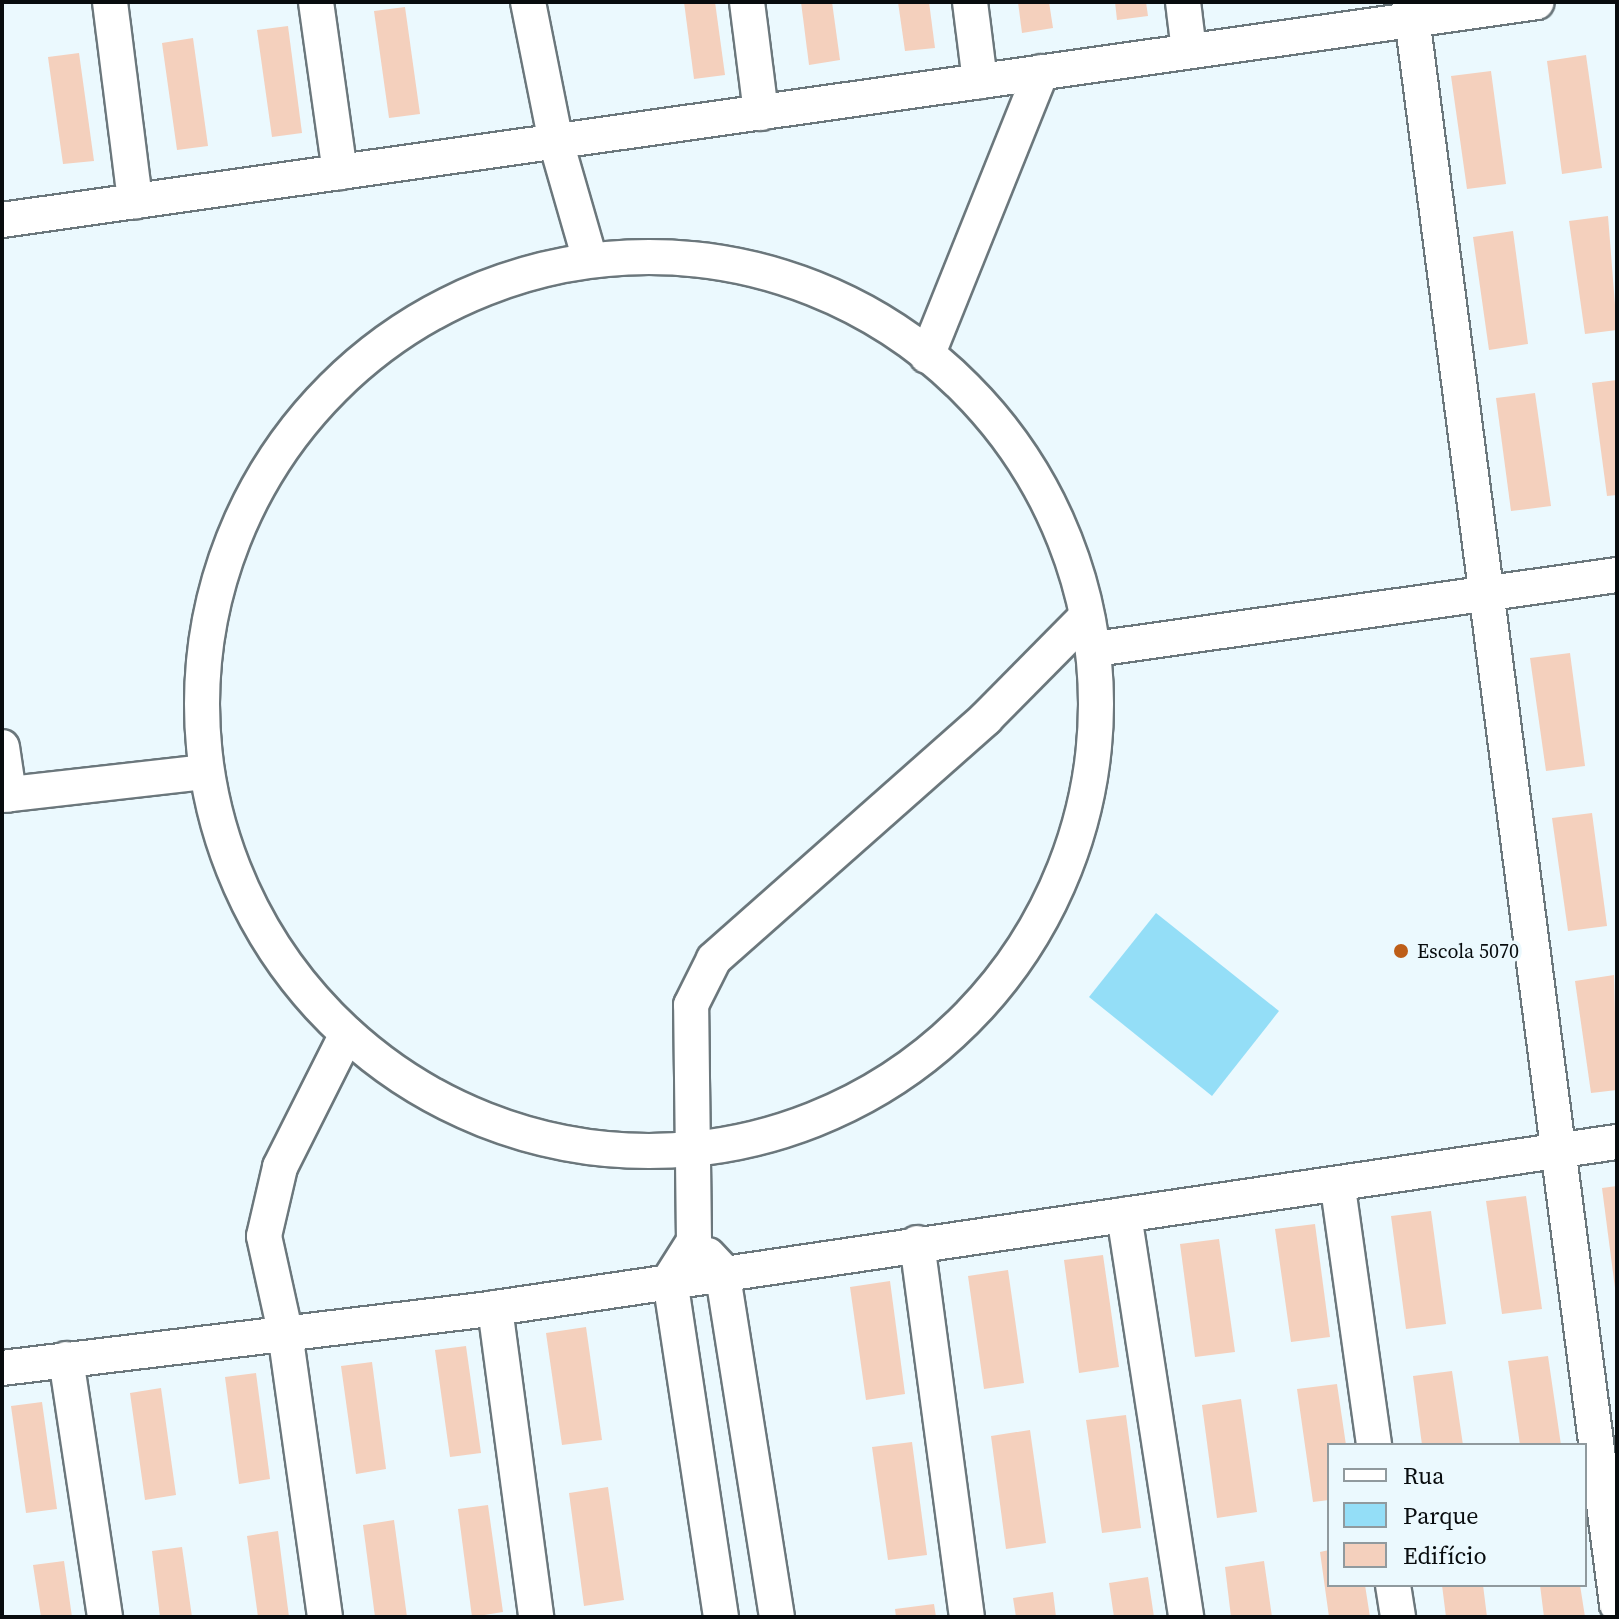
<!DOCTYPE html>
<html>
<head>
<meta charset="utf-8">
<style>
  body { margin:0 }
  #map { position:relative; width:1619px; height:1619px; overflow:hidden; background:#ebf9fe; font-family:"Source Serif 4",serif }
  div>[style] { position:absolute }
  .green>* { inset:0; background:#94def7 }
  .building>* { inset:0; background:#f4d0bd }
  .roads { filter:drop-shadow(2px 0 #6b777c) drop-shadow(-2px 0 #6b777c) drop-shadow(0 2px #6b777c) drop-shadow(0 -2px #6b777c) }
  .street>* { height:34px; margin:-17px; padding:0 17px; transform-origin:17px; border-radius:17px; background:#fff }
  .street>.ring { margin:-17px; padding:0; box-sizing:content-box; background:none; border:34px solid #fff; border-radius:50% }
  .dots>* { width:22px; height:22px; translate:-50% -50%; box-sizing:border-box; border:4px solid #ebf9fe; border-radius:50% }
  span { translate:-50% -50%; white-space:nowrap; text-align:center; line-height:1.15; -webkit-text-stroke:7px #ebf9fe; paint-order:stroke }
  .poi-label { font-size:20px; color:#080c0e }
  .left { translate:0 -50%; text-align:left }
  .frame { position:absolute; inset:0; border:4px solid #080c0e; pointer-events:none }
  .legend { position:absolute; left:1327px; top:1443px; width:260px; height:144px; box-sizing:border-box; background:#ebf9fe; border:2px solid #909a9e; margin:0; padding:10px 14px; list-style:none; font-size:24px; color:#080c0e }
  .legend li { display:flex; align-items:center; gap:16px; height:40px }
  .legend b { width:40px; border:2px solid #909a9e }
</style>
</head>
<body>
<div id="map">
  <div class="green">
    <i style="clip-path:polygon(1156px 913px,1279px 1011px,1212px 1096px,1089px 997px)"></i>
  </div>
  <div class="building">
    <i style="clip-path:polygon(684px 2px,715px 2px,725px 75px,694px 79px)"></i>
    <i style="clip-path:polygon(801px 2px,832px 2px,840px 60px,809px 65px)"></i>
    <i style="clip-path:polygon(898px 2px,929px 2px,935px 48px,905px 51px)"></i>
    <i style="clip-path:polygon(1018px 2px,1049px 2px,1053px 28px,1022px 33px)"></i>
    <i style="clip-path:polygon(1115px 2px,1146px 2px,1148px 16px,1117px 20px)"></i>
    <i style="clip-path:polygon(405px 7px,420px 114px,389px 118px,374px 11px)"></i>
    <i style="clip-path:polygon(288px 26px,302px 133px,272px 137px,257px 30px)"></i>
    <i style="clip-path:polygon(193px 38px,208px 146px,177px 150px,162px 43px)"></i>
    <i style="clip-path:polygon(79px 53px,94px 161px,63px 164px,48px 57px)"></i>
    <i style="clip-path:polygon(1586px 55px,1602px 168px,1562px 174px,1547px 61px)"></i>
    <i style="clip-path:polygon(1491px 71px,1506px 184px,1467px 189px,1451px 76px)"></i>
    <i style="clip-path:polygon(1608px 216px,1617px 330px,1585px 334px,1569px 221px)"></i>
    <i style="clip-path:polygon(1513px 231px,1528px 344px,1489px 350px,1473px 237px)"></i>
    <i style="clip-path:polygon(1617px 380px,1617px 495px,1607px 496px,1592px 383px)"></i>
    <i style="clip-path:polygon(1535px 393px,1551px 506px,1511px 511px,1496px 398px)"></i>
    <i style="clip-path:polygon(1570px 653px,1585px 766px,1546px 771px,1530px 658px)"></i>
    <i style="clip-path:polygon(1592px 813px,1607px 926px,1568px 931px,1552px 818px)"></i>
    <i style="clip-path:polygon(1614px 975px,1617px 1090px,1591px 1093px,1575px 981px)"></i>
    <i style="clip-path:polygon(1617px 1186px,1617px 1288px,1615px 1288px,1602px 1188px)"></i>
    <i style="clip-path:polygon(1526px 1196px,1542px 1309px,1502px 1314px,1486px 1201px)"></i>
    <i style="clip-path:polygon(1431px 1211px,1446px 1324px,1406px 1329px,1391px 1216px)"></i>
    <i style="clip-path:polygon(1315px 1224px,1330px 1337px,1291px 1342px,1275px 1229px)"></i>
    <i style="clip-path:polygon(1219px 1239px,1235px 1352px,1195px 1357px,1180px 1244px)"></i>
    <i style="clip-path:polygon(1103px 1255px,1119px 1367px,1079px 1373px,1064px 1260px)"></i>
    <i style="clip-path:polygon(1008px 1270px,1024px 1383px,984px 1389px,968px 1276px)"></i>
    <i style="clip-path:polygon(890px 1281px,905px 1394px,866px 1400px,850px 1287px)"></i>
    <i style="clip-path:polygon(586px 1327px,602px 1440px,562px 1445px,546px 1333px)"></i>
    <i style="clip-path:polygon(466px 1346px,481px 1453px,450px 1457px,435px 1350px)"></i>
    <i style="clip-path:polygon(1548px 1356px,1561px 1445px,1520px 1445px,1508px 1361px)"></i>
    <i style="clip-path:polygon(372px 1362px,386px 1469px,356px 1474px,341px 1366px)"></i>
    <i style="clip-path:polygon(1452px 1371px,1463px 1445px,1422px 1445px,1413px 1376px)"></i>
    <i style="clip-path:polygon(256px 1373px,270px 1479px,239px 1484px,225px 1377px)"></i>
    <i style="clip-path:polygon(1337px 1384px,1346px 1445px,1329px 1445px,1329px 1500px,1313px 1502px,1297px 1389px)"></i>
    <i style="clip-path:polygon(161px 1388px,176px 1495px,145px 1500px,130px 1393px)"></i>
    <i style="clip-path:polygon(1241px 1399px,1257px 1512px,1217px 1518px,1202px 1405px)"></i>
    <i style="clip-path:polygon(42px 1402px,57px 1509px,26px 1513px,11px 1406px)"></i>
    <i style="clip-path:polygon(1126px 1415px,1141px 1528px,1102px 1533px,1086px 1420px)"></i>
    <i style="clip-path:polygon(1030px 1430px,1046px 1543px,1006px 1549px,991px 1436px)"></i>
    <i style="clip-path:polygon(912px 1442px,927px 1555px,888px 1560px,872px 1447px)"></i>
    <i style="clip-path:polygon(608px 1487px,624px 1600px,584px 1606px,569px 1493px)"></i>
    <i style="clip-path:polygon(488px 1505px,503px 1612px,472px 1617px,458px 1509px)"></i>
    <i style="clip-path:polygon(394px 1520px,407px 1617px,375px 1617px,363px 1525px)"></i>
    <i style="clip-path:polygon(278px 1531px,289px 1617px,258px 1617px,247px 1536px)"></i>
    <i style="clip-path:polygon(182px 1547px,192px 1617px,160px 1617px,152px 1551px)"></i>
    <i style="clip-path:polygon(1329px 1550px,1329px 1585px,1365px 1585px,1370px 1617px,1329px 1617px,1320px 1552px)"></i>
    <i style="clip-path:polygon(64px 1561px,72px 1617px,41px 1617px,33px 1565px)"></i>
    <i style="clip-path:polygon(1264px 1561px,1272px 1617px,1231px 1617px,1225px 1567px)"></i>
    <i style="clip-path:polygon(1148px 1577px,1154px 1617px,1114px 1617px,1109px 1583px)"></i>
    <i style="clip-path:polygon(1442px 1585px,1483px 1585px,1487px 1617px,1446px 1617px)"></i>
    <i style="clip-path:polygon(1540px 1585px,1580px 1585px,1585px 1617px,1544px 1617px)"></i>
    <i style="clip-path:polygon(1053px 1592px,1056px 1617px,1016px 1617px,1013px 1598px)"></i>
    <i style="clip-path:polygon(934px 1604px,936px 1617px,896px 1617px,895px 1609px)"></i>
  </div>
  <div class="roads">
    <div class="street">
      <i style="left:110px;top:2px;width:201px;rotate:82.8deg"></i>
      <i style="left:316px;top:2px;width:172px;rotate:82deg"></i>
      <i style="left:528px;top:2px;width:143px;rotate:78.7deg"></i>
      <i style="left:556px;top:142px;width:119px;rotate:73.9deg"></i>
      <i style="left:747px;top:2px;width:112px;rotate:82.8deg"></i>
      <i style="left:970px;top:2px;width:80px;rotate:82.8deg"></i>
      <i style="left:1183px;top:2px;width:49px;rotate:83deg"></i>
      <i style="left:1410px;top:2px;width:1616px;rotate:82.64deg"></i>
      <i style="left:2px;top:220px;width:1550px;rotate:-8.08deg"></i>
      <i class="ring" style="left:202px;top:257px;width:860px;height:860px"></i>
      <i style="left:927px;top:356px;width:306px;rotate:-68.1deg"></i>
      <i style="left:1095px;top:649px;width:527px;rotate:-8.07deg"></i>
      <i style="left:2px;top:747px;width:48px;rotate:81.5deg"></i>
      <i style="left:2px;top:795px;width:203px;rotate:-6.5deg"></i>
      <i style="left:1338px;top:1188px;width:260px;rotate:82deg"></i>
      <i style="left:1124px;top:1215px;width:407px;rotate:81.2deg"></i>
      <i style="left:917px;top:1243px;width:377px;rotate:82.4deg"></i>
      <i style="left:708px;top:1255px;width:21px;rotate:47deg"></i>
      <i style="left:722px;top:1270px;width:351px;rotate:81deg"></i>
      <i style="left:495px;top:1308px;width:312px;rotate:82.4deg"></i>
      <i style="left:66px;top:1359px;width:261px;rotate:81.4deg"></i>
      <i style="left:2px;top:1368px;width:497px;rotate:-6.9deg"></i>
      <i style="left:495px;top:1308px;width:1134px;rotate:-8.42deg"></i>
      <i style="left:1393px;top:1585px;width:32px;rotate:81deg"></i>
      <i style="left:325px;top:1617px;width:289px;rotate:-98deg"></i>
      <i style="left:285px;top:1331px;width:97px;rotate:-102.5deg"></i>
      <i style="left:264px;top:1236px;width:71px;rotate:-76.9deg"></i>
      <i style="left:280px;top:1167px;width:149px;rotate:-63.3deg"></i>
      <i style="left:721px;top:1617px;width:342px;rotate:-98.6deg"></i>
      <i style="left:670px;top:1279px;width:45px;rotate:-57.7deg"></i>
      <i style="left:694px;top:1241px;width:236px;rotate:-90.7deg"></i>
      <i style="left:691px;top:1005px;width:51px;rotate:-63.4deg"></i>
      <i style="left:714px;top:959px;width:363px;rotate:-41.5deg"></i>
      <i style="left:986px;top:718px;width:142px;rotate:-45.3deg"></i>
    </div>
  </div>
  <div class="dots">
    <i style="left:1401px;top:951px;background:#bd5e18"></i>
  </div>
  <div class="poi-label">
    <span class="left" style="left:1417px;top:951px">Escola 5070</span>
  </div>
  <div class="frame"></div>
  <ul class="legend">
  <li><b style="height:10px;background:#fff"></b>Rua</li>
  <li><b style="height:22px;background:#94def7"></b>Parque</li>
  <li><b style="height:22px;background:#f4d0bd"></b>Edifício</li>
  </ul>
</div>
</body>
</html>
